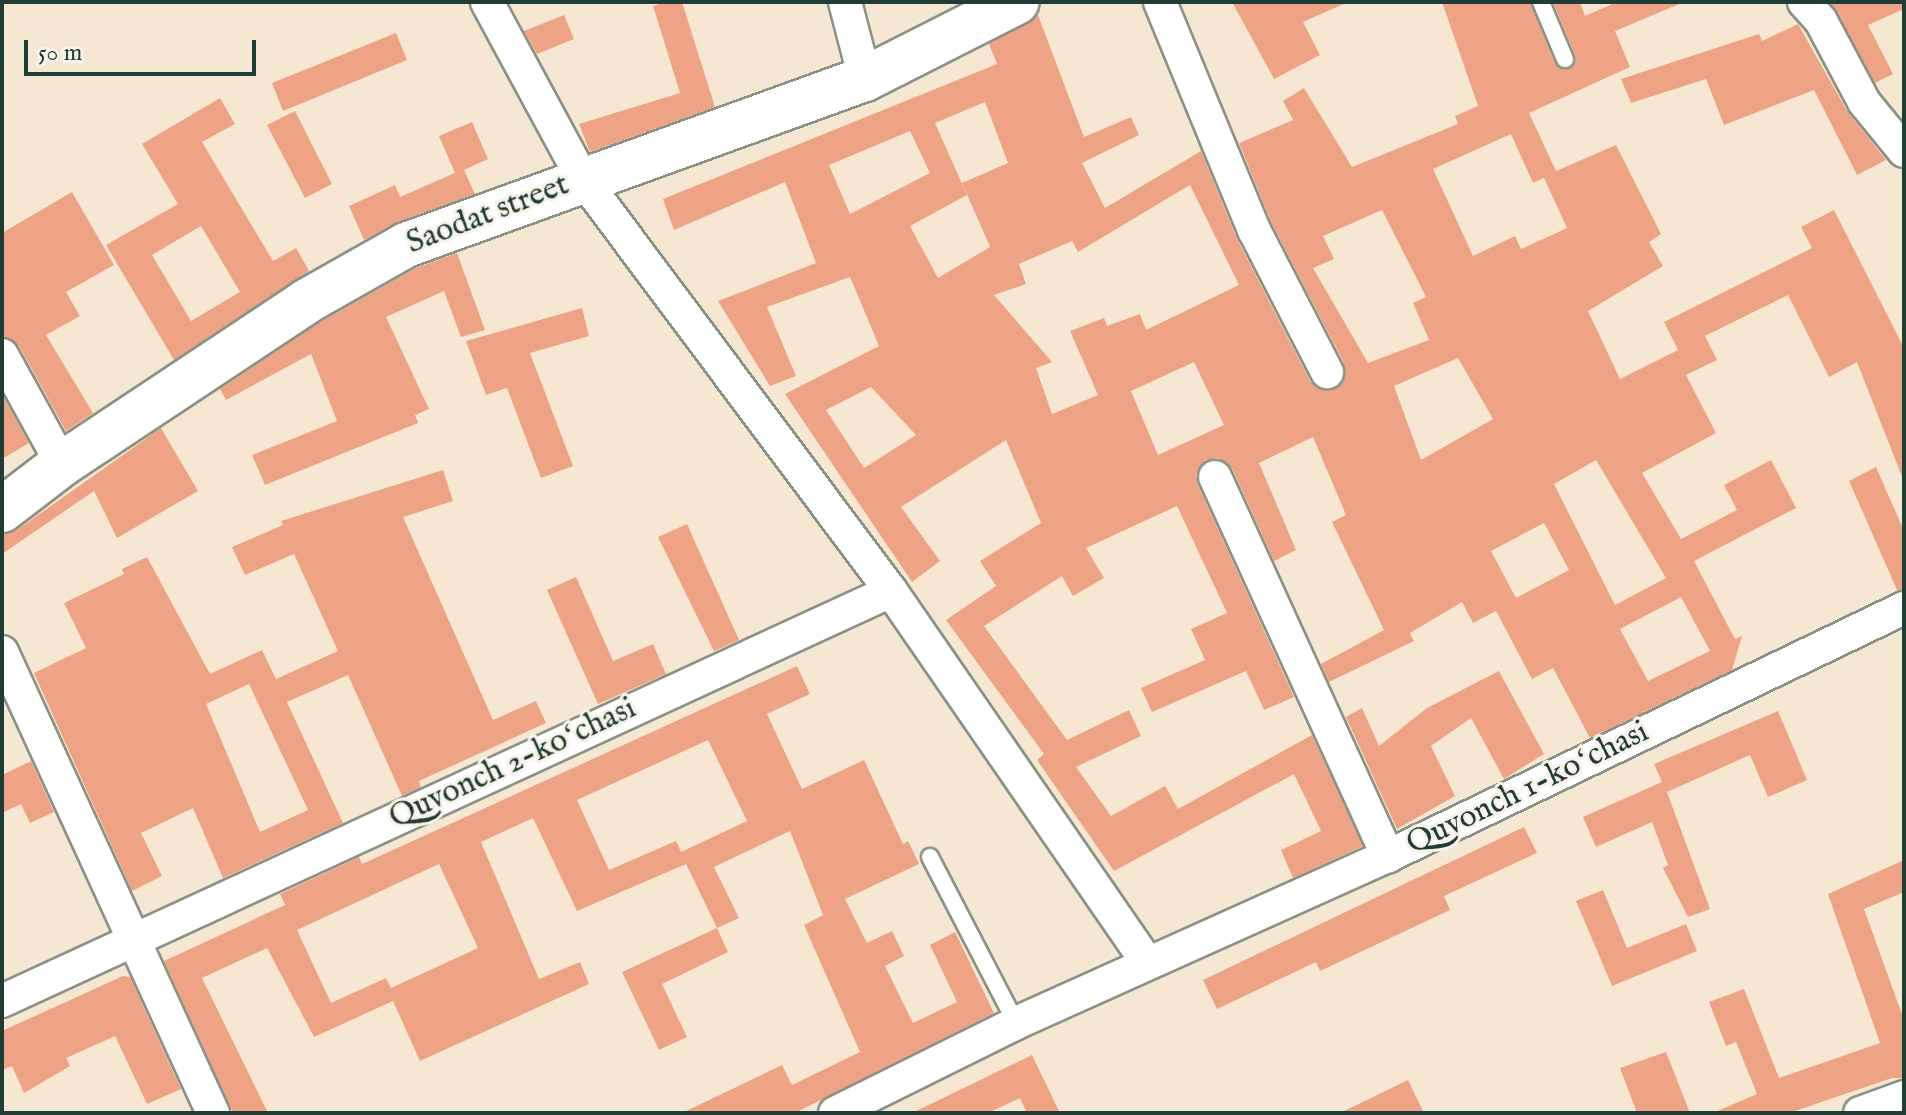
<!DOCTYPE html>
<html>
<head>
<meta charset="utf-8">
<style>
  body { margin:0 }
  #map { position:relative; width:1906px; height:1115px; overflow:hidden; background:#f5e7d2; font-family:"IM FELL English",serif }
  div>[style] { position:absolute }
  .building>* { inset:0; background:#efa385 }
  .roads { filter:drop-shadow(2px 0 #8a9283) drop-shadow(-2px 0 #8a9283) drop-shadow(0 2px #8a9283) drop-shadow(0 -2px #8a9283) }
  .lane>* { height:16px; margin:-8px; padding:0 8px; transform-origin:8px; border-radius:8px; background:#fff }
  .street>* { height:32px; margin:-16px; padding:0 16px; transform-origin:16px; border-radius:16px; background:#fff }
  .secondary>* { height:44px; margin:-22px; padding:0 22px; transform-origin:22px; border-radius:22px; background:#fff }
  span { translate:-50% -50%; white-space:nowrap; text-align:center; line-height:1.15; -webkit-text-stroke:6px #f7f3e8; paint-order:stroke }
  .street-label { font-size:32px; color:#1f3d34 }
  .frame { position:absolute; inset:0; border:4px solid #1f3d34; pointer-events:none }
  .scale { position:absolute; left:24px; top:40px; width:232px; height:36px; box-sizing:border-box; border:4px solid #1f3d34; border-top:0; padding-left:10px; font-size:24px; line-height:28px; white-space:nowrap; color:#1f3d34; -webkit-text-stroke:6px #f7f3e8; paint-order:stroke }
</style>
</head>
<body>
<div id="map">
  <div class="building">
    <i style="clip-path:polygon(666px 2px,682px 2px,715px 107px,590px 152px,579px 124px,680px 93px,653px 6px)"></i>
    <i style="clip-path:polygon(1232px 2px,1348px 2px,1303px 22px,1320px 55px,1274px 79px)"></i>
    <i style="clip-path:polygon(evenodd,1442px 2px,1530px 2px,1555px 63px,1564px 70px,1574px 65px,1575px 55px,1553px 2px,1580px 2px,1585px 16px,1617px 2px,1684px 2px,1615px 31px,1630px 67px,1529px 113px,1556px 171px,1616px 145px,1661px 234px,1649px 242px,1663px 266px,1588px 311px,1620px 379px,1678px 350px,1664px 322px,1812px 248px,1801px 227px,1834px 210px,1904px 348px,1904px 482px,1857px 362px,1829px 377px,1788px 295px,1705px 336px,1717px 360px,1686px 375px,1716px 433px,1642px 473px,1681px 539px,1737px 510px,1724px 485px,1771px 460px,1796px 508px,1694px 561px,1735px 639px,1742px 636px,1732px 670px,1590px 738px,1553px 668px,1532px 679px,1496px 611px,1473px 623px,1462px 602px,1410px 633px,1414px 641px,1329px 682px,1321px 664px,1384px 630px,1332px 522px,1346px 515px,1313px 437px,1259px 463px,1296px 550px,1274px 561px,1232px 468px,1218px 458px,1206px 460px,1196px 474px,1198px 485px,1294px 697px,1264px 710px,1246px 671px,1152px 712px,1141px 688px,1205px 660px,1191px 629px,1227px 613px,1177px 506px,1086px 548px,1104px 578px,1073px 596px,1062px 576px,984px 626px,1067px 740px,1129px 710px,1141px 736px,1076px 767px,1111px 816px,1165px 786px,1178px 809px,1312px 735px,1363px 846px,1293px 878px,1281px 850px,1321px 831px,1294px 774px,1114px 871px,1037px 760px,1044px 754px,946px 620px,996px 586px,980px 561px,1041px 523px,1006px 440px,901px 507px,940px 561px,912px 582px,785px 394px,879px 346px,850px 277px,767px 307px,796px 376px,770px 386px,718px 301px,816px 263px,785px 182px,674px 230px,663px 199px,997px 64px,989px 44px,1038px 15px,1084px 137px,1131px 117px,1139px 135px,1082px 163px,1105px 208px,1201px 151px,1237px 239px,1310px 381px,1317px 388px,1335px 389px,1343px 382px,1344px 363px,1271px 222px,1239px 143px,1293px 120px,1283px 101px,1304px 88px,1352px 167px,1458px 124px,1455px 116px,1478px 106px,1442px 2px,985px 102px,1008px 163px,962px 183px,990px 247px,938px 278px,910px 226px,967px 195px,935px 123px,985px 102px,1442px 2px,910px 131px,930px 173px,850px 214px,829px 165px,910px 131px,1442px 2px,1511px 134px,1533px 183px,1544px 178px,1567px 228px,1521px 249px,1515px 236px,1473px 256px,1433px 169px,1511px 134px,1442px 2px,1190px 185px,1239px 285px,1146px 330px,1140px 314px,1107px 326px,1104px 318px,1070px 331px,1098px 395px,1052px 414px,1036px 368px,1052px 362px,994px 295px,1026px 284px,1019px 264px,1072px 241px,1078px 252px,1190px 185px,1442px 2px,1382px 210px,1426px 297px,1413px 303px,1429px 340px,1368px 363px,1313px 268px,1334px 259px,1323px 236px,1382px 210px,1442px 2px,1458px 358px,1493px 419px,1421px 460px,1394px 386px,1458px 358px,1442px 2px,1194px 362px,1224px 425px,1158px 455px,1131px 391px,1194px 362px,1442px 2px,871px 387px,916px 435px,864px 468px,826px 410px,871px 387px,1442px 2px,1596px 460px,1666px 578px,1615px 605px,1554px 484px,1596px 460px,1442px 2px,1544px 523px,1569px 570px,1516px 598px,1491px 551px,1544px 523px,1442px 2px,1681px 597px,1710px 651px,1648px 681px,1620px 629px,1681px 597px)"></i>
    <i style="clip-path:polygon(1830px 2px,1904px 2px,1904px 9px,1868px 25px,1893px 74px,1875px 83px)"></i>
    <i style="clip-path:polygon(564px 15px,574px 39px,537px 54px,524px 31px)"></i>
    <i style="clip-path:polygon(1798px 24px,1847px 111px,1886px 160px,1857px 175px,1814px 90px,1724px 125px,1706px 79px,1631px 103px,1621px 79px,1759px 34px,1762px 41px)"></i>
    <i style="clip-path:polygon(396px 33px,407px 60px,283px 111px,272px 83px)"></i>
    <i style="clip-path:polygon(evenodd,220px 98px,235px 124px,202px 142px,273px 261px,296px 248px,309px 271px,174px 360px,106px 245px,178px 204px,142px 144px,220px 98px,201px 226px,240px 292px,191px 321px,152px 255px,201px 226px)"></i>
    <i style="clip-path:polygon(295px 111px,332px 184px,305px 198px,267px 125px)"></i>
    <i style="clip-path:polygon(472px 122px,488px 159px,464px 170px,475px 194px,397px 222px,364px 240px,349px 206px,395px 185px,400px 197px,455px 173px,439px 136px)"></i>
    <i style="clip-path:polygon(72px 192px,114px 265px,66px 292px,80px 316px,46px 335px,93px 413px,66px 431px,19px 346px,2px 336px,2px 233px)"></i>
    <i style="clip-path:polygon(457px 253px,485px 330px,461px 337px,444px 291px,386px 317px,429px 409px,415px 415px,418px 423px,265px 485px,252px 455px,337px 421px,311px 354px,226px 400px,220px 389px,320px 322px,416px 268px)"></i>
    <i style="clip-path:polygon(582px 308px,589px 336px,530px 353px,573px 466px,541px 478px,507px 388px,486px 395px,466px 341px)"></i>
    <i style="clip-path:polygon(2px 394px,29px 443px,2px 459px)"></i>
    <i style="clip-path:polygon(161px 428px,198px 491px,117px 538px,94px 491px,2px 554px,2px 534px,17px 530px)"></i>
    <i style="clip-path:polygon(1876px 467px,1904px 531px,1904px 589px,1897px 590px,1849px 481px)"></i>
    <i style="clip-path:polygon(evenodd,443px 470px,453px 501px,403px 517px,493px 720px,536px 701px,546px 723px,419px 781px,421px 787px,402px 796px,348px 675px,287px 702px,343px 823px,223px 878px,193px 808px,141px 833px,162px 876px,132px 891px,34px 673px,86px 648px,64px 603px,124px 574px,122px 569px,147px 557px,210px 674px,262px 650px,276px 679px,338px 651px,294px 554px,245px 575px,232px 547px,283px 525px,281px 521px,443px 470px,249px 684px,308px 810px,260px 832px,206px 704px,249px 684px)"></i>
    <i style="clip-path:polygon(687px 524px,739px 640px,714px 651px,658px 537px)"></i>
    <i style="clip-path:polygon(576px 577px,613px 661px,653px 644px,666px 674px,598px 704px,547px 590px)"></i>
    <i style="clip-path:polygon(evenodd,797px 666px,810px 694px,767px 714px,802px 789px,864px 760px,903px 844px,908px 841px,919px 864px,845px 899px,867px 943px,892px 931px,904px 956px,885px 966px,913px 1023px,957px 1002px,930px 945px,955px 932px,994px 1013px,795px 1113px,682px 1113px,782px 1065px,792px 1085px,860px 1052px,804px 925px,823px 915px,790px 831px,714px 867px,739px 918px,717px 928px,728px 952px,662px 984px,687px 1037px,659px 1050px,622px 972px,717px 928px,686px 864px,577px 911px,533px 818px,481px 842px,539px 979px,580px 962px,589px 984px,420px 1061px,393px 1001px,314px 1037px,267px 948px,202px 978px,268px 1113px,233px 1113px,164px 961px,285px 905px,280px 894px,359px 857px,362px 864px,797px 666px,708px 740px,747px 821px,681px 852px,676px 841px,609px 870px,577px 800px,708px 740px,797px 666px,439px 864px,478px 948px,391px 988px,386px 978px,331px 1003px,297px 930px,439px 864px)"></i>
    <i style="clip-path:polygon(1499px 671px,1544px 754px,1504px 779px,1471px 718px,1431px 746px,1455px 796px,1397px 829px,1346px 717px,1362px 708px,1379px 746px,1427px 708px)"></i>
    <i style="clip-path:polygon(1778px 711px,1807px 780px,1768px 797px,1750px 755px,1667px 792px,1710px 909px,1688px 917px,1663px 868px,1668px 865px,1652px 822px,1596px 847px,1583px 817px,1662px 782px,1654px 764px)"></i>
    <i style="clip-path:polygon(31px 761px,54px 812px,30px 823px,21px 804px,2px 813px,2px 775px)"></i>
    <i style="clip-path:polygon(1524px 827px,1537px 853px,1444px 896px,1450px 910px,1320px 971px,1316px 962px,1217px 1009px,1203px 980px)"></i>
    <i style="clip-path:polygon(1904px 860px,1904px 892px,1864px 909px,1904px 1020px,1904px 1078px,1892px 1078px,1789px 1113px,1713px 1113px,1757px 1094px,1736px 1042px,1726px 1046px,1709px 1002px,1744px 989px,1779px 1078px,1880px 1043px,1828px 894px)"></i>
    <i style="clip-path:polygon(1603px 890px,1627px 948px,1686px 924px,1697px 951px,1612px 986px,1576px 901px)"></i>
    <i style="clip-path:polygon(123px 976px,130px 977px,181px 1089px,147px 1104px,115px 1036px,66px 1058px,70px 1066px,24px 1093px,12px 1066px,2px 1070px,2px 1031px)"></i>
    <i style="clip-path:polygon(1666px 1052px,1690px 1113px,1637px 1113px,1620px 1068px)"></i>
    <i style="clip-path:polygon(1032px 1055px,1060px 1113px,1027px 1113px,1020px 1098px,988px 1113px,912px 1113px)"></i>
    <i style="clip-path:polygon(1408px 1080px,1424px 1113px,1340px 1113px)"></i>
  </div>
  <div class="roads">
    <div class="lane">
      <i style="left:1541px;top:2px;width:62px;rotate:67.2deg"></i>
      <i style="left:930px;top:857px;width:187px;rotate:62.6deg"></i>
    </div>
    <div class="street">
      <i style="left:487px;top:2px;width:200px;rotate:61.6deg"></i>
      <i style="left:582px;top:178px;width:516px;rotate:53.2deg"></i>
      <i style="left:891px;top:591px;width:452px;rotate:55.4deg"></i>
      <i style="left:845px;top:2px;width:80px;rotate:75.4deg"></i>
      <i style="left:1160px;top:2px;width:247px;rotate:67.6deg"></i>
      <i style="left:1254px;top:230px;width:160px;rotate:62.8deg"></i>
      <i style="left:1804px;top:2px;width:25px;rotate:48deg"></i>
      <i style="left:1821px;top:21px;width:92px;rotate:62deg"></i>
      <i style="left:1864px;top:102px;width:63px;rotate:50.8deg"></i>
      <i style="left:2px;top:355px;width:124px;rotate:61.2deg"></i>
      <i style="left:1215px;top:477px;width:417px;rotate:65.5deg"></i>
      <i style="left:2px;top:652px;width:507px;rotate:65.41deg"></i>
      <i style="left:2px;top:1001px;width:979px;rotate:-24.76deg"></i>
      <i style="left:835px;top:1113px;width:202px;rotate:-26.4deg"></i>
      <i style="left:1016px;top:1023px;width:408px;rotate:-24.2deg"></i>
      <i style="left:1388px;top:856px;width:573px;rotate:-25.67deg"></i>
      <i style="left:1860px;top:1113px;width:47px;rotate:-20deg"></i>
    </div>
    <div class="secondary">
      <i style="left:2px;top:510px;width:76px;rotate:-37.5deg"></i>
      <i style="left:62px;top:464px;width:294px;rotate:-33.6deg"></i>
      <i style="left:307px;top:301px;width:114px;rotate:-29.5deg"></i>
      <i style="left:406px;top:245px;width:488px;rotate:-19.9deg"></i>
      <i style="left:865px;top:79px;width:170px;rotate:-26.9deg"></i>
    </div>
  </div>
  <div class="street-label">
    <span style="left:488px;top:215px;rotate:-21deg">Saodat street</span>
    <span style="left:513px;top:764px;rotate:-25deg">Quvonch 2-koʻchasi</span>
    <span style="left:1528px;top:789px;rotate:-26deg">Quvonch 1-koʻchasi</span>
  </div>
  <div class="frame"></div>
  <div class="scale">50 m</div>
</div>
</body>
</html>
